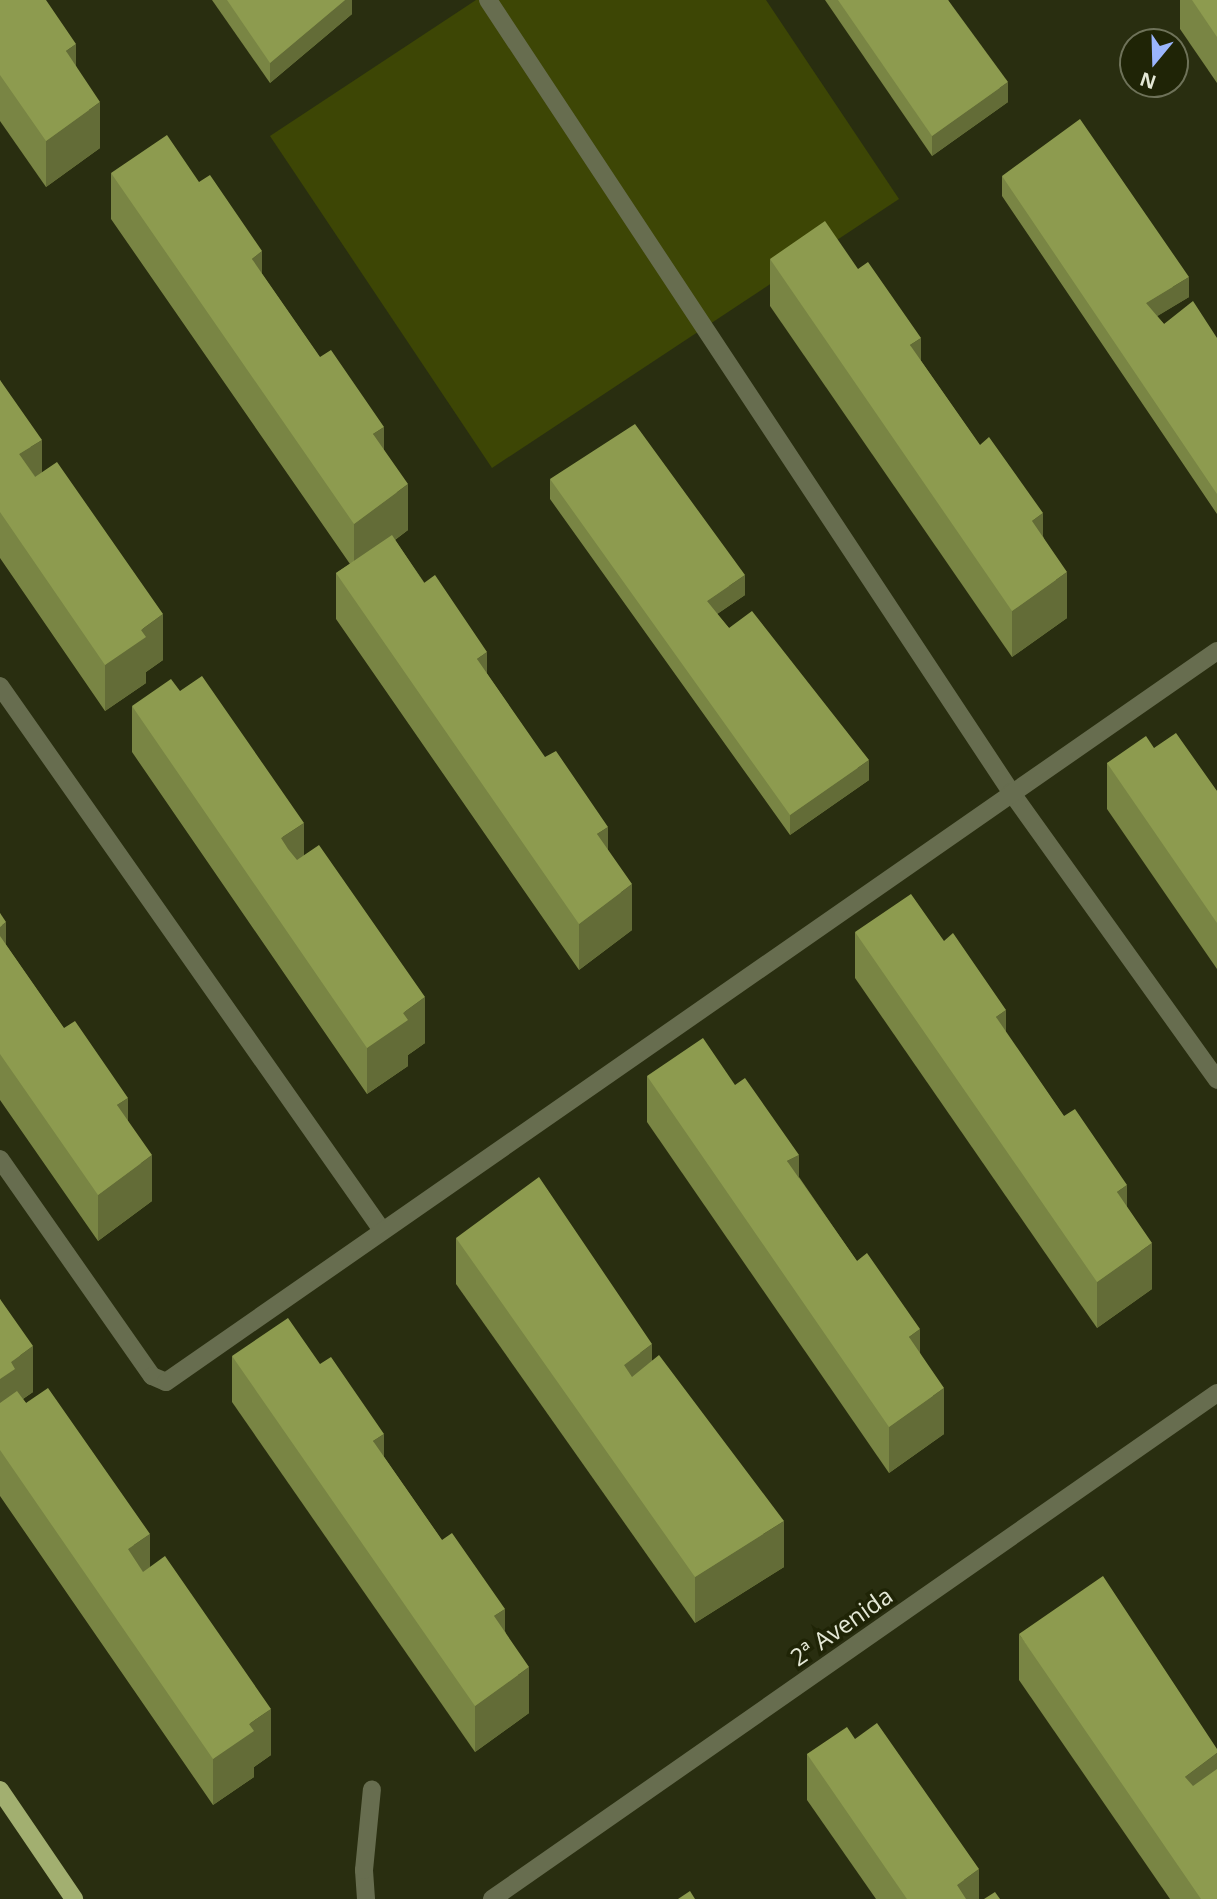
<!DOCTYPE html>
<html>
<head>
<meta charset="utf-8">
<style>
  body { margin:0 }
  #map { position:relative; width:1217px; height:1899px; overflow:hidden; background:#292e10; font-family:"Open Sans",sans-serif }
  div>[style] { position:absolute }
  .green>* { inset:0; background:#3d4605 }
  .minor>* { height:18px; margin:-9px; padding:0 9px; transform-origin:9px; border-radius:9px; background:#676d4f }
  .major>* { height:18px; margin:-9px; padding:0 9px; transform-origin:9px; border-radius:9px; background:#a2af70 }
  .wall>* { inset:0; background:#798544 }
  .shaded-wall>* { inset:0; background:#636c37 }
  .building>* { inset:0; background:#8d9b4f }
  span { translate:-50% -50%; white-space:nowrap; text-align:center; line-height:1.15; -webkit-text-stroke:7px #1f2406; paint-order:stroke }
  .street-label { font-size:24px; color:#e4e8d6 }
  .north { position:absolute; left:1119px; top:28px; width:70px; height:70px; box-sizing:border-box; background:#1f2406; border:2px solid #6e7259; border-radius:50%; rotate:199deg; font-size:19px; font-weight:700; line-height:28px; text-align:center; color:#e4e8d6 }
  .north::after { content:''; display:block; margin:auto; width:24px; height:32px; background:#9ab5fd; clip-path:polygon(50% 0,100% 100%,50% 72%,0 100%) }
</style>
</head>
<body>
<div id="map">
  <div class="green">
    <i style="clip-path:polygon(476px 0,766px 0,899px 199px,492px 468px,270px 136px)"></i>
  </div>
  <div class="minor">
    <i style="left:488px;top:0;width:949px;rotate:56.56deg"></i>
    <i style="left:1011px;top:792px;width:354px;rotate:54.4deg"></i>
    <i style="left:0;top:686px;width:663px;rotate:54.94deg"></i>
    <i style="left:0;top:1159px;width:265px;rotate:55deg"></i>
    <i style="left:152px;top:1376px;width:15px;rotate:23deg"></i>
    <i style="left:166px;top:1382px;width:1280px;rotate:-34.82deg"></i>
    <i style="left:366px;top:1899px;width:29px;rotate:-94deg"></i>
    <i style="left:364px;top:1870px;width:81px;rotate:-84.4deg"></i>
    <i style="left:492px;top:1899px;width:884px;rotate:-34.91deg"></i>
  </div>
  <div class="major">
    <i style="left:0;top:1790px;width:132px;rotate:55.8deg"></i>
  </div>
  <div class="wall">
    <i style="clip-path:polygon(0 0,76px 66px,100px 148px,46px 187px,0 121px)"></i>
    <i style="clip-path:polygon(212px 0,352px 0,352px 14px,270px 83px)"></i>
    <i style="clip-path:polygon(825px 0,948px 0,1008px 102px,932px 156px)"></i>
    <i style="clip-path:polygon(1180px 0,1217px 0,1217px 83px,1180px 29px)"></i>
    <i style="clip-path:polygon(111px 173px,262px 274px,384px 450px,408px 530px,395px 540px,608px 850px,632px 930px,579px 970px,336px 619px,336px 573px,350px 564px,111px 219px)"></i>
    <i style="clip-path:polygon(1002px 176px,1189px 297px,1157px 316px,1164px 324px,1217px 338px,1217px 514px,1002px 196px)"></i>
    <i style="clip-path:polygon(770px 259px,921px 361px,1043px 536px,1067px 618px,1012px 657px,770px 306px)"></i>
    <i style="clip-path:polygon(0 380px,42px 472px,163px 660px,146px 672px,146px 683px,105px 711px,0 558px)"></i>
    <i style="clip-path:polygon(550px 479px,745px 595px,717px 614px,729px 628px,869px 780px,790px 835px,550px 499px)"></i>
    <i style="clip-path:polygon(132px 706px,304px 855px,425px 1043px,408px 1055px,408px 1066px,367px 1094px,132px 752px)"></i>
    <i style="clip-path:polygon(1154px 748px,1217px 791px,1217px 969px,1107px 809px,1107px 763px)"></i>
    <i style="clip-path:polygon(0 913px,6px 945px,128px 1121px,152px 1201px,98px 1241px,0 1100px)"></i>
    <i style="clip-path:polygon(855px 932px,1006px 1033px,1127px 1207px,1152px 1289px,1097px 1328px,855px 978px)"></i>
    <i style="clip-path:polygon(647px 1076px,799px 1177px,920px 1353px,944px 1434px,889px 1473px,647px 1122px)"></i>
    <i style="clip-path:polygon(456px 1238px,652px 1360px,784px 1567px,695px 1623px,456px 1284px)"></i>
    <i style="clip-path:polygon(0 1299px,33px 1392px,23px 1399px,150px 1567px,271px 1755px,254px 1767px,254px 1777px,213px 1805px,0 1496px)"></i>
    <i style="clip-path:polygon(232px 1356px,384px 1457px,505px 1631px,529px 1713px,475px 1752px,232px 1402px)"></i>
    <i style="clip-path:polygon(1019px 1634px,1217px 1899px,1170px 1899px,1019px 1680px)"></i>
    <i style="clip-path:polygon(855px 1739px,979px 1899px,876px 1899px,807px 1800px,807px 1754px)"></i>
  </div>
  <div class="shaded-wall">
    <i style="clip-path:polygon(345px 0,352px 0,352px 14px,270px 83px,270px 63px)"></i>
    <i style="clip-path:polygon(76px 44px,76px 90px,66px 51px)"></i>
    <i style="clip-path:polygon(1008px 82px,1008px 102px,932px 156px,932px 136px)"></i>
    <i style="clip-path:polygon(100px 102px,100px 148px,46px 187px,46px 141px)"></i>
    <i style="clip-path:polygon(262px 251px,262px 297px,252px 259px)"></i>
    <i style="clip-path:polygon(1189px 277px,1189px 297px,1146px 323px,1146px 303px)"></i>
    <i style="clip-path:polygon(921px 338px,921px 384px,910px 345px)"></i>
    <i style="clip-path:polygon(384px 427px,384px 473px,373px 434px)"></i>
    <i style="clip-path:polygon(42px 440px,42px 486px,19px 454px)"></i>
    <i style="clip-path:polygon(408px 484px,408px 530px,354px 570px,354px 524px)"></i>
    <i style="clip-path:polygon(1043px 513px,1043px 559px,1032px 521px)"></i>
    <i style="clip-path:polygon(1067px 572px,1067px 618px,1012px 657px,1012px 611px)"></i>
    <i style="clip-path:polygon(745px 575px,745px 595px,707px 621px,707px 601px)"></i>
    <i style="clip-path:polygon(163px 614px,163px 660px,146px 672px,146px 683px,105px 711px,105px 665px,141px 630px)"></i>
    <i style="clip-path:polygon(487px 652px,487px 698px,477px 659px)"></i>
    <i style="clip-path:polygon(869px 760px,869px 780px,790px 835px,790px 815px)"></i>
    <i style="clip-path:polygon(304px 823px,304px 869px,281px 884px,281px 838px)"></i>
    <i style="clip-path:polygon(608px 827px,608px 873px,597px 834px)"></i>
    <i style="clip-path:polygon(632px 884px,632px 930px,579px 970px,579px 924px)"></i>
    <i style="clip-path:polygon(6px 922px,6px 968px,0 973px,0 927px)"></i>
    <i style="clip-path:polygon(425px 997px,425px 1043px,408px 1055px,408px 1066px,367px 1094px,367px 1048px,403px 1013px)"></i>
    <i style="clip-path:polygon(1006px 1010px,1006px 1056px,996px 1017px)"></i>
    <i style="clip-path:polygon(128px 1098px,128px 1144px,117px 1105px)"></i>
    <i style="clip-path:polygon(152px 1155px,152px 1201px,98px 1241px,98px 1195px)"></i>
    <i style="clip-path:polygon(799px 1155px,799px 1201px,787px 1161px)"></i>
    <i style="clip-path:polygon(1127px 1185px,1127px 1231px,1117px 1192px)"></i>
    <i style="clip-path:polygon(1152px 1243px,1152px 1289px,1097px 1328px,1097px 1282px)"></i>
    <i style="clip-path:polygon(920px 1329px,920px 1375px,909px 1337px)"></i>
    <i style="clip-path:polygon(652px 1344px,652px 1390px,624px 1411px,624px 1365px)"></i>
    <i style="clip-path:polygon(33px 1346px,33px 1392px,15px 1404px,0 1425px,0 1379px,11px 1362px)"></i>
    <i style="clip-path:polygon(944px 1388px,944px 1434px,889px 1473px,889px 1427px)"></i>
    <i style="clip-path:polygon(384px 1434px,384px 1480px,373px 1441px)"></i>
    <i style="clip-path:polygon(784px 1521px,784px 1567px,695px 1623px,695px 1577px)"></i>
    <i style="clip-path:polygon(150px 1534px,150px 1580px,128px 1595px,128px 1549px)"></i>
    <i style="clip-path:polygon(505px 1609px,505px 1655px,494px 1616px)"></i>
    <i style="clip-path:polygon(529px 1667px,529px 1713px,475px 1752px,475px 1706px)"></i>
    <i style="clip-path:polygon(271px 1709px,271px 1755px,254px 1767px,254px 1777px,213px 1805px,213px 1759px,249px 1724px)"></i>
    <i style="clip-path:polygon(1217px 1753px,1217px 1799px,1185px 1823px,1185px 1777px)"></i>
    <i style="clip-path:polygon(979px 1869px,979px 1899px,957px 1899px,957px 1885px)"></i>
  </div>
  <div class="building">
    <i style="clip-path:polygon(0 0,46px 0,76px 44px,66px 51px,100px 102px,46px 141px,0 75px)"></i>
    <i style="clip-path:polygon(227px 0,345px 0,270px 63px)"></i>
    <i style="clip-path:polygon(838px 0,948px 0,1008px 82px,932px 136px)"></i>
    <i style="clip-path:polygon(1192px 0,1217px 0,1217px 37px)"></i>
    <i style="clip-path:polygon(1080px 119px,1189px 277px,1146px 303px,1164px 324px,1193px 301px,1217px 338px,1217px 494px,1002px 176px)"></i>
    <i style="clip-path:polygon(167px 135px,199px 182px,210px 175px,262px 251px,252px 259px,320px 357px,331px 350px,384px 427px,373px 434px,408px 484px,354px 524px,111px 173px)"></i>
    <i style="clip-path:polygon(825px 221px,858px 269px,868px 262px,921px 338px,910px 345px,980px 445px,989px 437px,1043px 513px,1032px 521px,1067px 572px,1012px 611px,770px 259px)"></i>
    <i style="clip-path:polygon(0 380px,42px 440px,19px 454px,35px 477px,57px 462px,163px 614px,141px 630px,146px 637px,105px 665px,0 512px)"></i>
    <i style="clip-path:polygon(635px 424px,745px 575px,707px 601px,729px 628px,752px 611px,869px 760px,790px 815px,550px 479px)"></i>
    <i style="clip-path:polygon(392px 535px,424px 583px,435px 575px,487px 652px,477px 659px,545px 757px,556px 751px,608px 827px,597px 834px,632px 884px,579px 924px,336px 573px)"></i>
    <i style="clip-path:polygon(202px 676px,304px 823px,281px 838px,288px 849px,297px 860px,319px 845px,425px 997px,403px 1013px,408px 1020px,367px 1048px,132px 706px,171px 679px,180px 691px)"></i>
    <i style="clip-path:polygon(1176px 733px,1217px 791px,1217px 923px,1107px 763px,1146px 736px,1154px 748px)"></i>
    <i style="clip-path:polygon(911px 894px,944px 941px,953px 933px,1006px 1010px,996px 1017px,1064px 1116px,1075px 1109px,1127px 1185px,1117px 1192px,1152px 1243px,1097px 1282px,855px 932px)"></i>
    <i style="clip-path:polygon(0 913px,6px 922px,0 927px)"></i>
    <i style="clip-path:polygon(0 936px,64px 1028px,75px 1021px,128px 1098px,117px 1105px,152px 1155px,98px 1195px,0 1054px)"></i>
    <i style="clip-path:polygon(703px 1038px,735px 1085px,745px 1078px,799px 1155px,787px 1161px,857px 1261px,867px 1253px,920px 1329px,909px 1337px,944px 1388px,889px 1427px,647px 1076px)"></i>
    <i style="clip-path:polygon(539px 1177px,652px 1344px,624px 1365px,632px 1377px,659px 1355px,784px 1521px,695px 1577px,456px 1238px)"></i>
    <i style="clip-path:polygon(0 1299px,33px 1346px,11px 1362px,15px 1369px,0 1379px)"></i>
    <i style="clip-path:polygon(288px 1318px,320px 1364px,331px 1357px,384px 1434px,373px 1441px,442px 1540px,452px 1533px,505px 1609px,494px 1616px,529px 1667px,475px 1706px,232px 1356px)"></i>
    <i style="clip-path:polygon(48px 1388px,150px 1534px,128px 1549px,143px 1572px,165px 1556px,271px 1709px,249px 1724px,254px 1731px,213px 1759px,0 1450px,0 1403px,17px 1391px,26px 1403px)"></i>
    <i style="clip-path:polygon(1103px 1576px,1217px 1749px,1217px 1753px,1185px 1777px,1193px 1786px,1217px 1769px,1217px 1899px,1201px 1899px,1019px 1634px)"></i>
    <i style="clip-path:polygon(877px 1723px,979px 1869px,957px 1885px,966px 1899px,907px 1899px,807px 1754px,847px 1727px,855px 1739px)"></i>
    <i style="clip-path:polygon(690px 1891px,695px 1899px,678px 1899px)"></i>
    <i style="clip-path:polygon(995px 1892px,1000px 1899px,984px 1899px)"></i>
  </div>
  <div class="street-label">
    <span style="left:841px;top:1626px;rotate:-35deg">2ª Avenida</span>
  </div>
  <div class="north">N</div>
</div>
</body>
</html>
